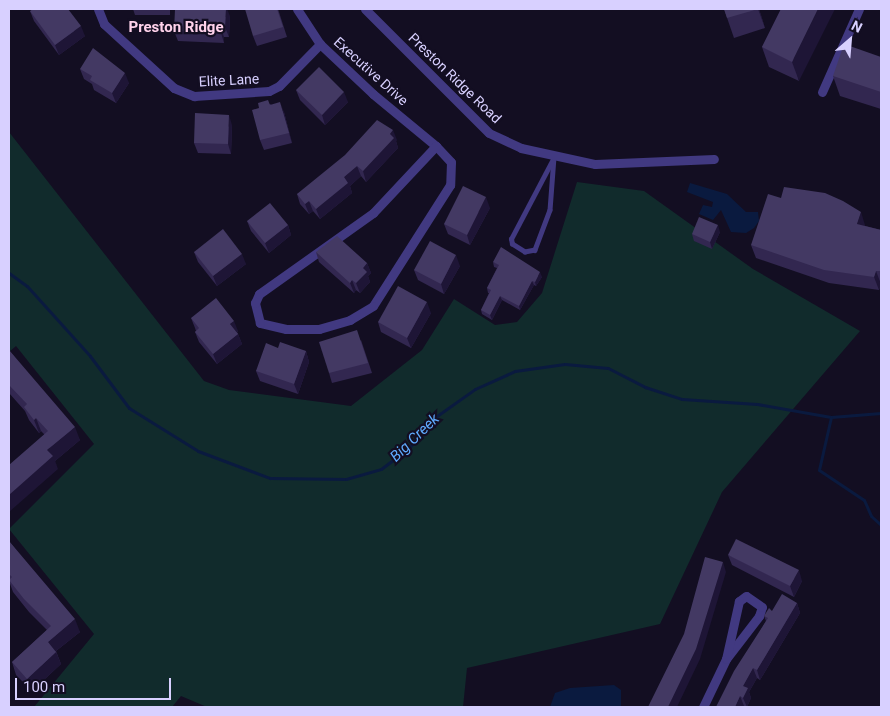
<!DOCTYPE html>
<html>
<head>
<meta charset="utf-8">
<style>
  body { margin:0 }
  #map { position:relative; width:890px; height:716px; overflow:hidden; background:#130e22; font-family:Roboto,sans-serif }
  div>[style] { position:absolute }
  .green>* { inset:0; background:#112b2c }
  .water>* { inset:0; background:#0a1a3f }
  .stream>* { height:3px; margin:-1.5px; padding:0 1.5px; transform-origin:1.5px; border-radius:1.5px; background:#0a1a3f }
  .lane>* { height:4.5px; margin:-2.25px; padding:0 2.25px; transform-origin:2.25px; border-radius:2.25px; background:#413981 }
  .street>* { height:9px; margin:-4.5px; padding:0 4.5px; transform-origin:4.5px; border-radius:4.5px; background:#413981 }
  .wall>* { inset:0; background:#322750 }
  .shaded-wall>* { inset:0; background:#1e1536 }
  .building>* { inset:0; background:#433963 }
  span { translate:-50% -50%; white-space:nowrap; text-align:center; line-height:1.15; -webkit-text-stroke:4.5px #130e22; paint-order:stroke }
  .street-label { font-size:14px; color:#d8d0ff }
  .neighbourhood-label { font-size:15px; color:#ffd2eb; font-weight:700 }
  .water-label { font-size:15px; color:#5faafd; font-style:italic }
  .frame { position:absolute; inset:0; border:10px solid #d8d0ff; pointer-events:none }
  .north { position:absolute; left:825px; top:15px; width:50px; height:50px; -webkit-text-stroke:4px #130e22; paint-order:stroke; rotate:27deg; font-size:14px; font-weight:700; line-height:20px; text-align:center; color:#d8d0ff }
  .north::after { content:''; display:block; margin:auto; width:18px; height:22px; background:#d8d0ff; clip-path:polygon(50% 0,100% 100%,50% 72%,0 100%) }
  .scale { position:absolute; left:15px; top:678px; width:156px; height:22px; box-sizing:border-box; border:2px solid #d8d0ff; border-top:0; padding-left:6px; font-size:15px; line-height:18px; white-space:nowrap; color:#d8d0ff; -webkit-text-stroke:4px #130e22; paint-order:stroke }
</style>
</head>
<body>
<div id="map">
  <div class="green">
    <i style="clip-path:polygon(9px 132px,204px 381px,229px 390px,351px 406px,422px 350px,454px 299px,495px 325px,517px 322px,542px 293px,577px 182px,644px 191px,753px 269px,860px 331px,722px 492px,660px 624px,467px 668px,463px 707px,207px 707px,181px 696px,172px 707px,34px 707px,94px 634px,9px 529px,94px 444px,16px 346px,9px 352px)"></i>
  </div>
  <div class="water">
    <i style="clip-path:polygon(690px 183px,727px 194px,746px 212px,758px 212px,759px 221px,754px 228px,746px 233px,731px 232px,721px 210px,713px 220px,699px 214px,703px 205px,712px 207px,713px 202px,687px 192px)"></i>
    <i style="clip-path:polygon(614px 685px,621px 690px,621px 707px,550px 707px,555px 693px,570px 688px)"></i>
  </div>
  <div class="stream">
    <i style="left:9px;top:273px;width:22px;rotate:36deg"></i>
    <i style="left:27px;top:286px;width:94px;rotate:48deg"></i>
    <i style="left:90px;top:356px;width:65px;rotate:53.1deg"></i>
    <i style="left:129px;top:408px;width:81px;rotate:31.9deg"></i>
    <i style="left:198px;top:451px;width:77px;rotate:20.6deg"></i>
    <i style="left:270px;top:478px;width:76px;rotate:0.8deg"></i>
    <i style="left:346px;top:479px;width:36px;rotate:-16deg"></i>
    <i style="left:381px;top:469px;width:34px;rotate:-37deg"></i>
    <i style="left:408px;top:449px;width:40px;rotate:-50deg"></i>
    <i style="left:434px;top:418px;width:50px;rotate:-35.3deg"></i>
    <i style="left:475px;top:389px;width:44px;rotate:-24.2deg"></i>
    <i style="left:515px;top:371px;width:50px;rotate:-8deg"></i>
    <i style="left:565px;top:364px;width:43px;rotate:5.3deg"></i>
    <i style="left:608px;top:368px;width:42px;rotate:27.2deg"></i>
    <i style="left:645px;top:387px;width:39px;rotate:18deg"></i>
    <i style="left:682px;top:399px;width:75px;rotate:3.8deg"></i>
    <i style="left:757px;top:404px;width:75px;rotate:10deg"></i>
    <i style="left:831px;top:417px;width:50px;rotate:-4.6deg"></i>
    <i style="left:831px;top:417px;width:54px;rotate:102.8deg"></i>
    <i style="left:819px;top:470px;width:54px;rotate:33.7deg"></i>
    <i style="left:864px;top:500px;width:17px;rotate:66deg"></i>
    <i style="left:871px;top:516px;width:13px;rotate:42deg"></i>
  </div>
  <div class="lane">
    <i style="left:554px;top:157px;width:53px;rotate:94.3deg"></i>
    <i style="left:550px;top:210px;width:43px;rotate:110.6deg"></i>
    <i style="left:535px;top:250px;width:10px;rotate:169deg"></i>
    <i style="left:525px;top:252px;width:15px;rotate:-148deg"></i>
    <i style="left:512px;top:244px;width:5px;rotate:-101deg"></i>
    <i style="left:511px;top:239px;width:93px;rotate:-62.3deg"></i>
  </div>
  <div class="street">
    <i style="left:98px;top:9px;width:16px;rotate:68deg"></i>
    <i style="left:104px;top:24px;width:95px;rotate:42.4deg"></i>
    <i style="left:174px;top:88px;width:22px;rotate:22deg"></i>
    <i style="left:194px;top:96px;width:75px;rotate:-3.8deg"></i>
    <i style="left:269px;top:91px;width:11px;rotate:-27deg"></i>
    <i style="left:279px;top:86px;width:59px;rotate:-45.7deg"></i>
    <i style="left:297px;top:9px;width:42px;rotate:56.7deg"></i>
    <i style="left:320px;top:44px;width:73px;rotate:43.3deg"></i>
    <i style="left:373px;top:94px;width:82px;rotate:39.5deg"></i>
    <i style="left:365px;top:9px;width:175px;rotate:45deg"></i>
    <i style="left:489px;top:133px;width:35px;rotate:25deg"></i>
    <i style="left:521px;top:148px;width:76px;rotate:12.2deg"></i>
    <i style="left:595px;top:164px;width:119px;rotate:-2.4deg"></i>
    <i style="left:822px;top:92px;width:91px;rotate:-66deg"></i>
    <i style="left:436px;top:146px;width:22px;rotate:47deg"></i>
    <i style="left:451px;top:162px;width:23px;rotate:92deg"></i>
    <i style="left:450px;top:185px;width:143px;rotate:122.5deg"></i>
    <i style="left:373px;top:306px;width:27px;rotate:149deg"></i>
    <i style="left:350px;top:320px;width:32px;rotate:164deg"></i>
    <i style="left:319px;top:329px;width:33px;rotate:180deg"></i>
    <i style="left:286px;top:329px;width:27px;rotate:-167deg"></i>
    <i style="left:260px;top:323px;width:21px;rotate:-104deg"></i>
    <i style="left:255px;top:303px;width:10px;rotate:-66deg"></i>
    <i style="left:259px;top:294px;width:140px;rotate:-35.4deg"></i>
    <i style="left:373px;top:213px;width:92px;rotate:-46.8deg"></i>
    <i style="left:703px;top:707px;width:53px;rotate:-64.4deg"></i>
    <i style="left:726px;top:659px;width:54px;rotate:-52.5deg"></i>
    <i style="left:759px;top:616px;width:9px;rotate:-72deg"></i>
    <i style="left:762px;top:607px;width:19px;rotate:-145deg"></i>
    <i style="left:746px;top:596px;width:9px;rotate:144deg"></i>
    <i style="left:739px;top:601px;width:59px;rotate:102.6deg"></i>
  </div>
  <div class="wall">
    <i style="clip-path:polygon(133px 9px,170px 9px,170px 15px,135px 15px)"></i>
    <i style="clip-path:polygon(278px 9px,287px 37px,257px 46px,253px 36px)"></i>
    <i style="clip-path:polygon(724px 9px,759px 9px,765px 28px,734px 38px)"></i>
    <i style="clip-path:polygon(781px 9px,799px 81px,769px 67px,762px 47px)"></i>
    <i style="clip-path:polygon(30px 11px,85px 36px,59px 55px,34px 21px)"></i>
    <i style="clip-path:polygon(230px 16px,229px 37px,224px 37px,224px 43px,178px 41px,174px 31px)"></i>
    <i style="clip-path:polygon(881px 57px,881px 109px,840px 96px,833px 76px)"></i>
    <i style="clip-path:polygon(80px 69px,129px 83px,116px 103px,94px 90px,92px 84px,84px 79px)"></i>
    <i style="clip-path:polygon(296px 90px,348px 102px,325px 125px,300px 100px)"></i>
    <i style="clip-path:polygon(270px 104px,284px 112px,292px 143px,264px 150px,260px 140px,259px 108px)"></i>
    <i style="clip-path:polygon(232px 125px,231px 154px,198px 153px,194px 143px)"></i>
    <i style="clip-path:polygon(397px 140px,396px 141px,398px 148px,366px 182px,361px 176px,350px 186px,352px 193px,320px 219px,313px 211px,309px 214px,300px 204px,297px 194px)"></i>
    <i style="clip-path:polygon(490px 208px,470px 245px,448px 234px,444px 224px)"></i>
    <i style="clip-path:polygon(247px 221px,288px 225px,291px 235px,269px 253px,251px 231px)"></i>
    <i style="clip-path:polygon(865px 225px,865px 226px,881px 230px,881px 284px,879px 290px,829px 283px,756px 258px,751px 245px)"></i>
    <i style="clip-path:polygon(720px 232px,712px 249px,694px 241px,692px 234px)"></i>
    <i style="clip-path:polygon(194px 252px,246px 264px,217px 286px,198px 262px)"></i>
    <i style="clip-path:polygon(316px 252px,367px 263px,371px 273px,368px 276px,370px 282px,360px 293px,356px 290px,354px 293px,319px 262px)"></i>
    <i style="clip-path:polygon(493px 262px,542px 277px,536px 286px,534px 285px,520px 310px,502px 300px,492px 320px,482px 314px,481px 310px,489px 293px,488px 293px,487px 288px,497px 268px,494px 267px)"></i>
    <i style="clip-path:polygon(460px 266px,444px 294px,418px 280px,414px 270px)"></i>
    <i style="clip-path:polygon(431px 313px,411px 348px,381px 332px,378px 322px)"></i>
    <i style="clip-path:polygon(191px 318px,238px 331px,237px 332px,238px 334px,242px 344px,217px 364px,199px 342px,195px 332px,196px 331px,195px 328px)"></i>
    <i style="clip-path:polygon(361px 340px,372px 373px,332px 383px,329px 373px)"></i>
    <i style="clip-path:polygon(278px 348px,306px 351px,309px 362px,298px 394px,260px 381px,256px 371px)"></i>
    <i style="clip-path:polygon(9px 350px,80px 440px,55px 461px,58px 469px,44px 434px,41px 431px,39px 433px,29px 420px,25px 411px,9px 393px)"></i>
    <i style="clip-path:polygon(9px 541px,80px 632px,56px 651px,61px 664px,32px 691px,16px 675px,12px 662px,47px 630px,29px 612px,13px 592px,9px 581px)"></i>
    <i style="clip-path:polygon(728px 555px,802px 581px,794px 597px,732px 565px)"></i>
    <i style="clip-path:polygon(797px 603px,800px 613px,760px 680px,757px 678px,749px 692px,751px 698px,747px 707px,744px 706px,743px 707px,716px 707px,766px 621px,764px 616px,772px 611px)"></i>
  </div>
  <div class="shaded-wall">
    <i style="clip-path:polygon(226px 9px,227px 9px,230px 16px,229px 37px,225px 27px)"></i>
    <i style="clip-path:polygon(758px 9px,759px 9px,765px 28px)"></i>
    <i style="clip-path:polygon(818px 9px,835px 9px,799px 81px,792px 62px)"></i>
    <i style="clip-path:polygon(81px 26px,85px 36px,59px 55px,55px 45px)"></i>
    <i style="clip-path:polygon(221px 27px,224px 37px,224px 43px,221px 33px)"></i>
    <i style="clip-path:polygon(125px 73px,129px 83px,116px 103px,112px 93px)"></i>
    <i style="clip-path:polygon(344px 92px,348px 102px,325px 125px,322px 115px)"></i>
    <i style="clip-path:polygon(280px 102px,284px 112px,292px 143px,289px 133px)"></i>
    <i style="clip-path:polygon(229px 115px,232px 125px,231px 154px,228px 144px)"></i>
    <i style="clip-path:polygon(393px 130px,397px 140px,396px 141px,398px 148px,366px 182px,363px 171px,390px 134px)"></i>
    <i style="clip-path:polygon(357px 166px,361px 176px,350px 186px,352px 193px,320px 219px,316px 209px,344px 177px)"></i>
    <i style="clip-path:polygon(486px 197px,490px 208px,470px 245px,467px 235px)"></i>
    <i style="clip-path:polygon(309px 201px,313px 211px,309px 214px,305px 204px)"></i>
    <i style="clip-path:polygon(861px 212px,865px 225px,862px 237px,857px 224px)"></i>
    <i style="clip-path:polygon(288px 225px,291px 235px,269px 253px,265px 243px)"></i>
    <i style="clip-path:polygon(718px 225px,720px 232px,712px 249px,710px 242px)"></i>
    <i style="clip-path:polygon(242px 254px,246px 264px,217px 286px,213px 276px)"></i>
    <i style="clip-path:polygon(456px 255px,460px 266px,444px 294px,441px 284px)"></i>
    <i style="clip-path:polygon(367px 263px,371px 273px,368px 276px,370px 282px,360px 293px,356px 283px,363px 268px)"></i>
    <i style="clip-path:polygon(876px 271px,881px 284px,879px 290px,874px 277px)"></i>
    <i style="clip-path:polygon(540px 272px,542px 277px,536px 286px,535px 282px)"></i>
    <i style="clip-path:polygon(352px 280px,356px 290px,354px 293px,350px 283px)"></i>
    <i style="clip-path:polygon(532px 281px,534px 285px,520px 310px,519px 306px)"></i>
    <i style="clip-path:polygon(500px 296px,502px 300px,492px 320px,490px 315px)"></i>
    <i style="clip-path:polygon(427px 302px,431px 313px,411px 348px,407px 338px)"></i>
    <i style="clip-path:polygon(234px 321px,238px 331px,234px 334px,230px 324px)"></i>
    <i style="clip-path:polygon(238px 334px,242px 344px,217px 364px,213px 354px)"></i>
    <i style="clip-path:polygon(306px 351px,309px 362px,298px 394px,294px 384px)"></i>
    <i style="clip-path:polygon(36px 418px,41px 431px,39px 433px,34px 420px)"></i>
    <i style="clip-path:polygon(75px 427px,80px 440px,55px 461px,58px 469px,9px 512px,9px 495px,47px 450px)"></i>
    <i style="clip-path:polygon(723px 562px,726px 572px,700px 659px,677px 707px,668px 707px)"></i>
    <i style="clip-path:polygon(799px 570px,802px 581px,794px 597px,790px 586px)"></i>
    <i style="clip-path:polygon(797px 603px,800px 613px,760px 680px,757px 670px)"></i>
    <i style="clip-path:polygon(75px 619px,80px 632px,52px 654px,48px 642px)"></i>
    <i style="clip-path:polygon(56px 652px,61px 664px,32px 691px,27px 679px)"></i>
    <i style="clip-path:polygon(753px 668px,757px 678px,749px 692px,751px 698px,747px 707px,743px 698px,743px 686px)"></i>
    <i style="clip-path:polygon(740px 696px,744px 706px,743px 707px,735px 707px)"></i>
  </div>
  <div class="building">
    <i style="clip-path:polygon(33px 9px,68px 9px,81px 26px,55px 45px,30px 11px)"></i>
    <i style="clip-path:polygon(175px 9px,226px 9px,225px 27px,221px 27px,221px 33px,174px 31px)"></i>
    <i style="clip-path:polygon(245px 9px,277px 9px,283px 27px,253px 36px)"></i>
    <i style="clip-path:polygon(724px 9px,758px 9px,727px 18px)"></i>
    <i style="clip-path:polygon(781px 9px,818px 9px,792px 62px,762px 47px)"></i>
    <i style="clip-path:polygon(844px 44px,881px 57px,881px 92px,833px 76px)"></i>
    <i style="clip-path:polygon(93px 48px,125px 73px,112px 93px,90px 80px,92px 76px,80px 69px)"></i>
    <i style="clip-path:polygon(319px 67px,344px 92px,322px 115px,296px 90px)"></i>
    <i style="clip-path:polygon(268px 100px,270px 105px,280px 102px,289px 133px,260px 140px,252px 110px,259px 108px,258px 103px)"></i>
    <i style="clip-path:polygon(195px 113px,229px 115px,228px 144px,194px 143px)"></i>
    <i style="clip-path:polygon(377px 120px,393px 130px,390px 134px,394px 138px,363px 171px,357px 166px,344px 177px,348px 183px,316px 209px,309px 201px,305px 204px,297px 194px,345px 155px)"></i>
    <i style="clip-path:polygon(463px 186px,486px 197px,467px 235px,444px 224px)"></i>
    <i style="clip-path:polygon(784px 187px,825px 193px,843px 201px,861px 212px,857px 224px,881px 230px,881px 271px,876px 271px,874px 277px,824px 270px,751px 245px,768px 194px,781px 198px)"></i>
    <i style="clip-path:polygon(270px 203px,288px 225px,265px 243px,247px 221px)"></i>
    <i style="clip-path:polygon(699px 217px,718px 225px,710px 242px,692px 234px)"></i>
    <i style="clip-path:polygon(223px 229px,242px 254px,213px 276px,194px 252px)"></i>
    <i style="clip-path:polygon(337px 236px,367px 263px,363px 268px,367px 272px,356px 283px,352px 280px,350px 283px,316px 252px)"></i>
    <i style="clip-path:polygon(430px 241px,456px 255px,441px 284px,414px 270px)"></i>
    <i style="clip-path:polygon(501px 247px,540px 272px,535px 282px,532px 281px,519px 306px,500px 296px,490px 315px,481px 310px,491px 290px,487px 288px,499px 265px,493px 262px)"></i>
    <i style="clip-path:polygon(398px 286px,427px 302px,407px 338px,378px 322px)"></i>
    <i style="clip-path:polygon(216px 298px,234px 321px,230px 324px,238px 334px,213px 354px,195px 332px,199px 328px,191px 318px)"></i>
    <i style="clip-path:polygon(357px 330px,368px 363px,329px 373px,319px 342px)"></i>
    <i style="clip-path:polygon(280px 342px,306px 351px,294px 384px,256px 371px,266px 343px,278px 348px)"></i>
    <i style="clip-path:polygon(9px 350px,75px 427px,47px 450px,53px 456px,9px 495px,9px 465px,48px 431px,36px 418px,34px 420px,24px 407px,27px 404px,9px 385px)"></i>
    <i style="clip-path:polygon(736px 539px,799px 570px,790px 586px,728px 555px)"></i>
    <i style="clip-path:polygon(9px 541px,75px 619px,48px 642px,56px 652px,27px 679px,12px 662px,51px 626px,24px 599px,9px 580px,12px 577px,9px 574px)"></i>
    <i style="clip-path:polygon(705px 557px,723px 562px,696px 649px,668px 707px,648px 707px,684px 634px)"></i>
    <i style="clip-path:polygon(782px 594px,797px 603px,757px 670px,753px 668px,743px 686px,748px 688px,743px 698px,740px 696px,735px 707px,716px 707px,734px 671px,768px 618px,764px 616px,769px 608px,772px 611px)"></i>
  </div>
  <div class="street-label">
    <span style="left:371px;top:71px;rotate:42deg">Executive Drive</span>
    <span style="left:455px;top:78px;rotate:44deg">Preston Ridge Road</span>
    <span style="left:229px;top:80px;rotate:-3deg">Elite Lane</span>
  </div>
  <div class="neighbourhood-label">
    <span style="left:176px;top:28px">Preston Ridge</span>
  </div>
  <div class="water-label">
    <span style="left:415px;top:438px;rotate:-44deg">Big Creek</span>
  </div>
  <div class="frame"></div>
  <div class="north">N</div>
  <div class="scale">100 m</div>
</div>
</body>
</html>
